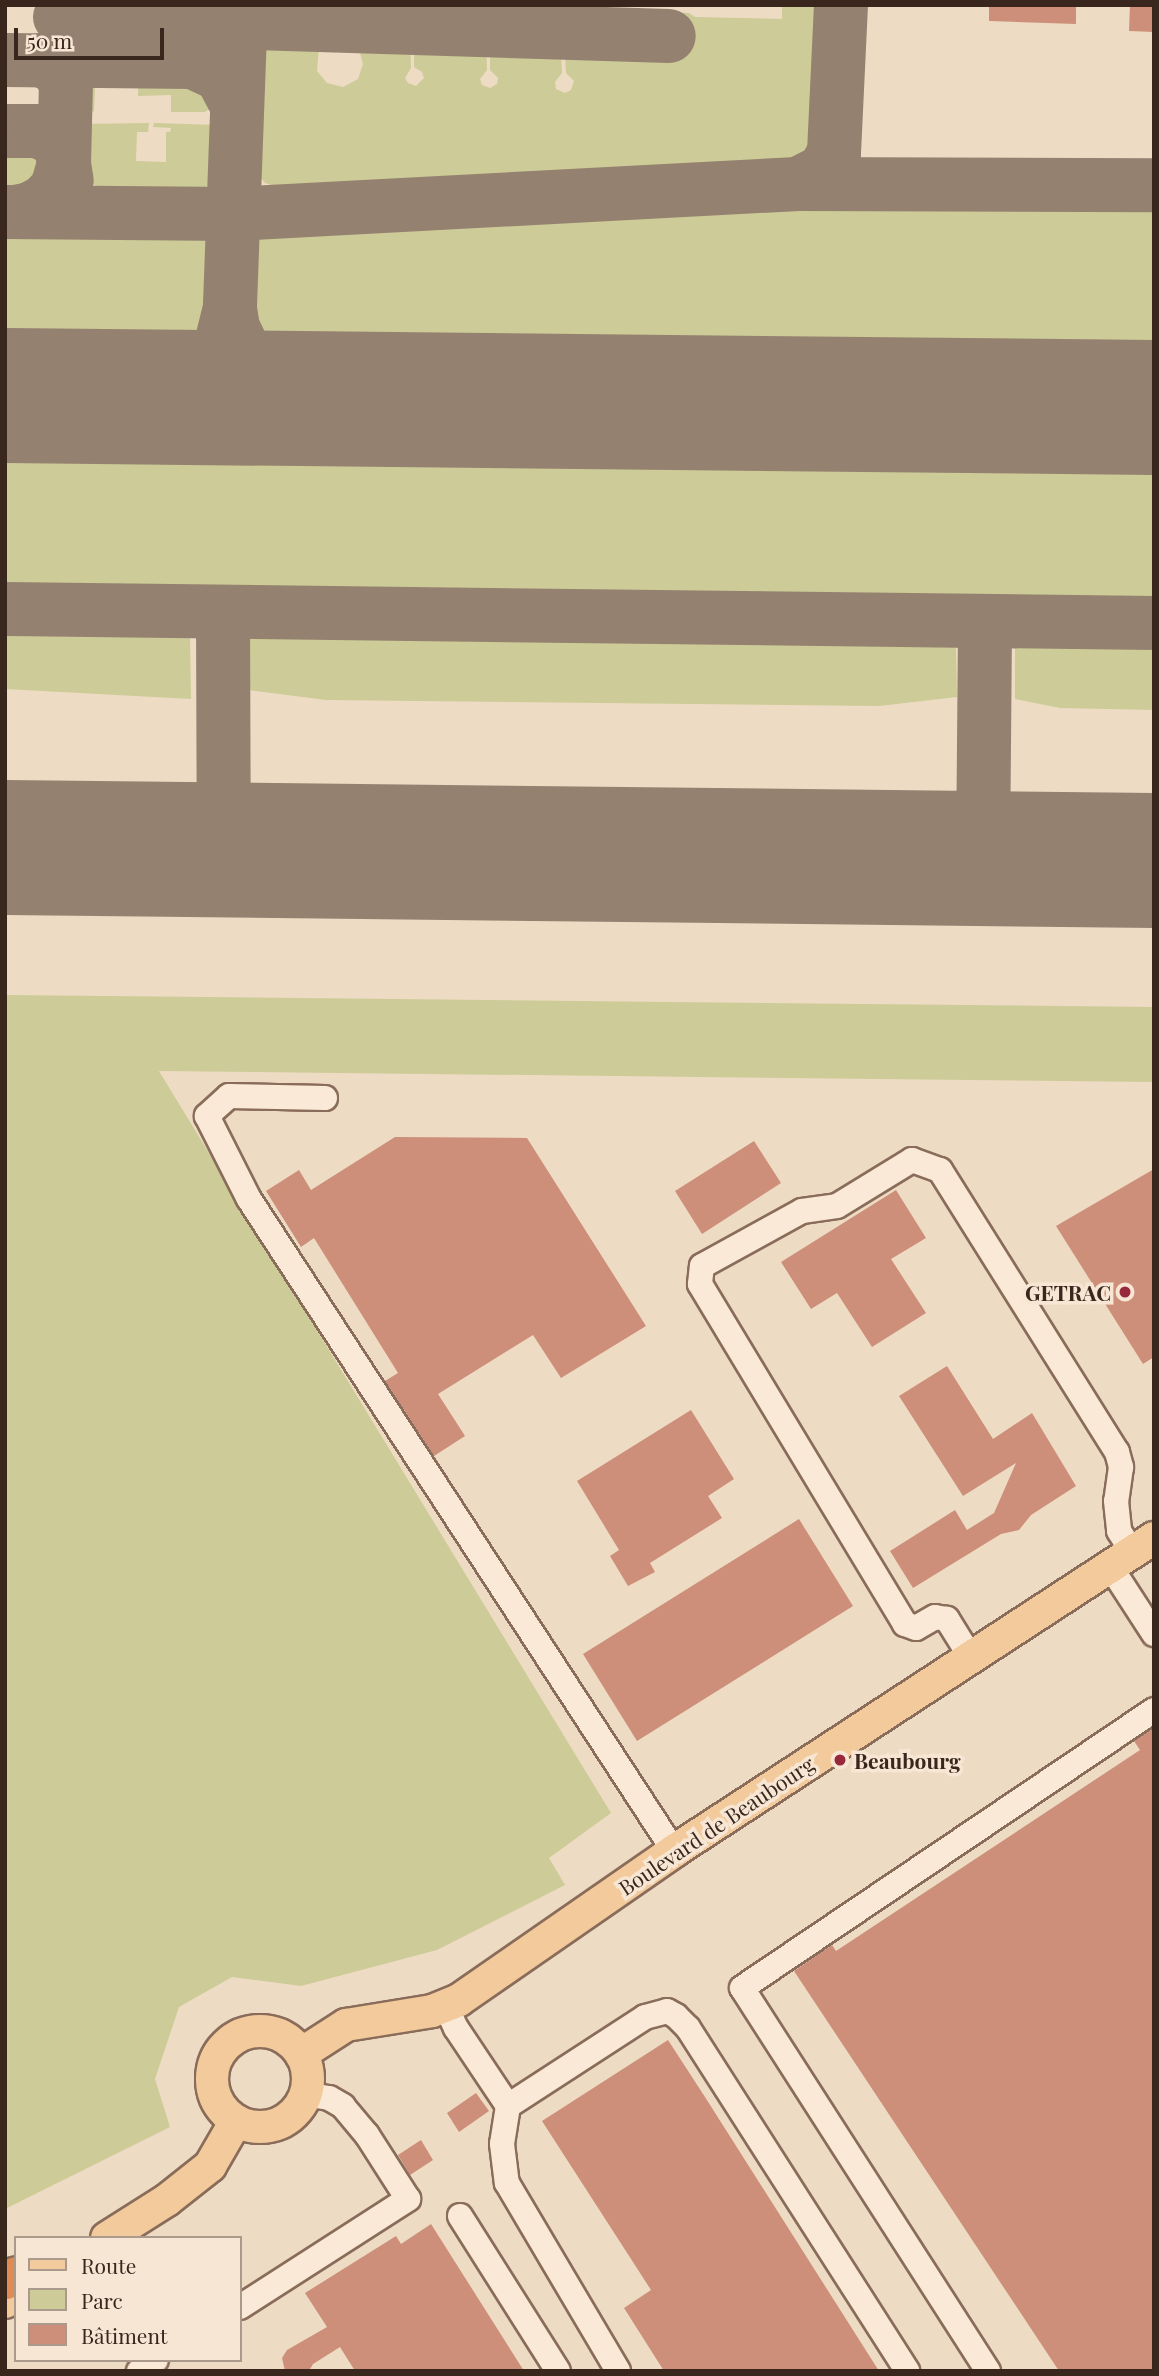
<!DOCTYPE html>
<html>
<head>
<meta charset="utf-8">
<style>
  body { margin:0 }
  #map { position:relative; width:1159px; height:2376px; overflow:hidden; background:#eedbc3; font-family:"Playfair Display",serif }
  div>[style] { position:absolute }
  .green>* { inset:0; background:#cdcb97 }
  .taxiway>* { height:54px; margin:-27px; padding:0 27px; transform-origin:27px; border-radius:27px; background:#948170 }
  .runway>* { height:135px; margin:-67.5px; padding:0 67.5px; transform-origin:67.5px; border-radius:67.5px; background:#948170 }
  .building>* { inset:0; background:#cd8f79 }
  .roads { filter:drop-shadow(2px 0 #896c5a) drop-shadow(-2px 0 #896c5a) drop-shadow(0 2px #896c5a) drop-shadow(0 -2px #896c5a) }
  .minor>* { height:24px; margin:-12px; padding:0 12px; transform-origin:12px; border-radius:12px; background:#f9e9d6 }
  .major>* { height:32px; margin:-16px; padding:0 16px; transform-origin:16px; border-radius:16px; background:#f2ca9b }
  .major>.ring { margin:-16px; padding:0; box-sizing:content-box; background:none; border:32px solid #f2ca9b; border-radius:50% }
  .highway>* { height:37px; margin:-18.5px; padding:0 18.5px; transform-origin:18.5px; border-radius:18.5px; background:#de8c53 }
  .dots>* { width:19px; height:19px; translate:-50% -50%; box-sizing:border-box; border:4px solid #f6e6d3; border-radius:50% }
  span { translate:-50% -50%; white-space:nowrap; text-align:center; line-height:1.15; -webkit-text-stroke:7px #f6e6d3; paint-order:stroke }
  .poi-label { font-size:21px; color:#39271e; font-weight:700 }
  .right { translate:-100% -50%; text-align:right }
  .left { translate:0 -50%; text-align:left }
  .street-label { font-size:21px; color:#39271e }
  .frame { position:absolute; inset:0; border:7px solid #39271e; pointer-events:none }
  .legend { position:absolute; left:14px; top:2236px; width:228px; height:126px; box-sizing:border-box; background:#f6e6d3; border:2px solid #aa9a8b; margin:0; padding:9px 12px; list-style:none; font-size:21px; color:#39271e }
  .legend li { display:flex; align-items:center; gap:14px; height:35px }
  .legend b { width:35px; border:2px solid #aa9a8b }
  .scale { position:absolute; left:14px; top:28px; width:150px; height:32px; box-sizing:border-box; border:4px solid #39271e; border-top:0; padding-left:9px; font-size:21px; line-height:24px; white-space:nowrap; color:#39271e; -webkit-text-stroke:5px #f6e6d3; paint-order:stroke }
</style>
</head>
<body>
<div id="map">
  <div class="green">
    <i style="clip-path:polygon(782px 5px,826px 6px,821px 150px,813px 165px,800px 172px,419px 191px,281px 188px,265px 183px,254px 169px,250px 132px,255px 30px,332px 31px,319px 47px,317px 71px,327px 83px,343px 87px,358px 79px,363px 64px,359px 49px,347px 41px,347px 32px,410px 35px,411px 68px,405px 78px,408px 83px,416px 86px,424px 78px,422px 72px,414px 67px,414px 34px,486px 37px,487px 70px,480px 79px,482px 85px,490px 88px,497px 84px,498px 78px,490px 70px,490px 37px,560px 39px,562px 73px,555px 82px,556px 89px,565px 93px,571px 90px,574px 81px,566px 73px,564px 39px,676px 43px,675px 31px,611px 28px,616px 9px,689px 13px,695px 17px,782px 19px)"></i>
    <i style="clip-path:polygon(60px 25px,218px 28px,209px 41px,196px 47px,29px 44px)"></i>
    <i style="clip-path:polygon(116px 75px,196px 78px,211px 86px,219px 103px,205px 112px,171px 112px,171px 95px,138px 96px,138px 88px,95px 88px,94px 112px,84px 107px,82px 100px,88px 88px,99px 78px)"></i>
    <i style="clip-path:polygon(149px 123px,148px 132px,137px 132px,136px 161px,166px 162px,166px 132px,170px 132px,171px 128px,153px 127px,154px 123px,219px 125px,215px 172px,210px 185px,201px 189px,111px 196px,93px 184px,79px 159px,80px 124px)"></i>
    <i style="clip-path:polygon(5px 145px,40px 146px,49px 161px,34px 186px,6px 199px)"></i>
    <i style="clip-path:polygon(893px 193px,1154px 197px,1154px 376px,302px 366px,271px 352px,253px 331px,243px 305px,243px 262px,247px 248px,262px 229px,283px 222px,794px 195px)"></i>
    <i style="clip-path:polygon(5px 223px,171px 224px,194px 229px,212px 246px,219px 269px,217px 304px,209px 328px,199px 343px,165px 362px,144px 365px,5px 364px)"></i>
    <i style="clip-path:polygon(5px 424px,1154px 436px,1154px 604px,5px 591px)"></i>
    <i style="clip-path:polygon(5px 636px,190px 637px,191px 699px,5px 689px)"></i>
    <i style="clip-path:polygon(246px 638px,956px 647px,957px 697px,879px 706px,326px 700px,248px 690px)"></i>
    <i style="clip-path:polygon(1015px 646px,1154px 647px,1154px 710px,1060px 708px,1015px 699px)"></i>
    <i style="clip-path:polygon(5px 995px,1154px 1007px,1154px 1082px,159px 1071px,611px 1813px,549px 1858px,565px 1885px,437px 1950px,301px 1986px,232px 1977px,179px 2007px,155px 2079px,170px 2127px,5px 2209px)"></i>
  </div>
  <div class="taxiway">
    <i style="left:241px;top:5px;width:304px;rotate:92.1deg"></i>
    <i style="left:230px;top:309px;width:19px;rotate:81deg"></i>
    <i style="left:233px;top:328px;width:41px;rotate:64.1deg"></i>
    <i style="left:251px;top:365px;width:26px;rotate:40deg"></i>
    <i style="left:271px;top:382px;width:24px;rotate:28deg"></i>
    <i style="left:292px;top:393px;width:43px;rotate:7.9deg"></i>
    <i style="left:60px;top:17px;width:609px;rotate:1.79deg"></i>
    <i style="left:5px;top:60px;width:188px;rotate:0.6deg"></i>
    <i style="left:193px;top:62px;width:31px;rotate:25deg"></i>
    <i style="left:221px;top:75px;width:32px;rotate:62deg"></i>
    <i style="left:5px;top:131px;width:32px"></i>
    <i style="left:37px;top:131px;width:18px;rotate:22deg"></i>
    <i style="left:54px;top:138px;width:15px;rotate:58deg"></i>
    <i style="left:62px;top:151px;width:30px;rotate:81deg"></i>
    <i style="left:798px;top:184px;width:29px;rotate:-27deg"></i>
    <i style="left:824px;top:171px;width:21px;rotate:-61deg"></i>
    <i style="left:834px;top:153px;width:148px;rotate:-87.3deg"></i>
    <i style="left:5px;top:212px;width:228px;rotate:0.5deg"></i>
    <i style="left:233px;top:214px;width:566px;rotate:-3.04deg"></i>
    <i style="left:798px;top:184px;width:356px;rotate:0.2deg"></i>
    <i style="left:15px;top:212px;width:15px;rotate:-11deg"></i>
    <i style="left:30px;top:209px;width:17px;rotate:-28deg"></i>
    <i style="left:45px;top:201px;width:18px;rotate:-47deg"></i>
    <i style="left:57px;top:188px;width:25px;rotate:-74deg"></i>
    <i style="left:64px;top:164px;width:84px;rotate:-88.6deg"></i>
    <i style="left:66px;top:80px;width:20px;rotate:-131deg"></i>
    <i style="left:53px;top:65px;width:14px;rotate:-159deg"></i>
    <i style="left:120px;top:397px;width:46px;rotate:-6.2deg"></i>
    <i style="left:166px;top:392px;width:41px;rotate:-31deg"></i>
    <i style="left:201px;top:371px;width:34px;rotate:-53deg"></i>
    <i style="left:221px;top:344px;width:36px;rotate:-76deg"></i>
    <i style="left:5px;top:609px;width:1149px;rotate:0.7deg"></i>
    <i style="left:223px;top:613px;width:237px;rotate:89.8deg"></i>
    <i style="left:983px;top:858px;width:237px;rotate:-89.5deg"></i>
  </div>
  <div class="runway">
    <i style="left:5px;top:395px;width:1149px;rotate:0.6deg"></i>
    <i style="left:5px;top:847px;width:1149px;rotate:0.65deg"></i>
  </div>
  <div class="building">
    <i style="clip-path:polygon(989px 5px,1076px 5px,1076px 24px,989px 21px)"></i>
    <i style="clip-path:polygon(1130px 5px,1154px 5px,1154px 32px,1129px 31px)"></i>
    <i style="clip-path:polygon(395px 1137px,527px 1138px,646px 1326px,561px 1378px,533px 1335px,438px 1394px,465px 1436px,434px 1456px,385px 1381px,398px 1373px,314px 1238px,301px 1247px,266px 1191px,299px 1170px,311px 1190px)"></i>
    <i style="clip-path:polygon(754px 1141px,781px 1183px,702px 1234px,675px 1191px)"></i>
    <i style="clip-path:polygon(1154px 1169px,1154px 1357px,1143px 1364px,1056px 1226px)"></i>
    <i style="clip-path:polygon(896px 1190px,926px 1238px,891px 1259px,926px 1313px,872px 1347px,837px 1293px,811px 1309px,781px 1262px)"></i>
    <i style="clip-path:polygon(947px 1366px,993px 1439px,1032px 1413px,1076px 1486px,1031px 1515px,1019px 1530px,1001px 1534px,913px 1588px,890px 1551px,955px 1510px,967px 1530px,994px 1513px,1016px 1463px,963px 1496px,899px 1396px)"></i>
    <i style="clip-path:polygon(691px 1410px,734px 1479px,708px 1496px,722px 1518px,650px 1563px,655px 1572px,628px 1586px,610px 1556px,619px 1550px,577px 1481px)"></i>
    <i style="clip-path:polygon(799px 1519px,853px 1606px,637px 1741px,583px 1654px)"></i>
    <i style="clip-path:polygon(1154px 1728px,1154px 2371px,1059px 2371px,794px 1971px,832px 1945px,836px 1951px,1140px 1750px,1134px 1741px)"></i>
    <i style="clip-path:polygon(668px 2040px,705px 2097px,879px 2371px,664px 2371px,624px 2308px,651px 2290px,542px 2121px)"></i>
    <i style="clip-path:polygon(476px 2093px,489px 2111px,459px 2132px,447px 2113px)"></i>
    <i style="clip-path:polygon(421px 2140px,433px 2160px,410px 2175px,398px 2155px)"></i>
    <i style="clip-path:polygon(431px 2224px,524px 2371px,355px 2371px,340px 2347px,313px 2364px,309px 2371px,285px 2371px,282px 2358px,287px 2350px,327px 2327px,305px 2293px,396px 2236px,401px 2244px)"></i>
  </div>
  <div class="roads">
    <div class="minor">
      <i style="left:325px;top:1098px;width:96px;rotate:-178.8deg"></i>
      <i style="left:229px;top:1096px;width:30px;rotate:138deg"></i>
      <i style="left:207px;top:1116px;width:93px;rotate:63.2deg"></i>
      <i style="left:249px;top:1199px;width:778px;rotate:56.9deg"></i>
      <i style="left:1110px;top:1566px;width:81px;rotate:57.1deg"></i>
      <i style="left:970px;top:1656px;width:44px;rotate:-121.9deg"></i>
      <i style="left:947px;top:1619px;width:12px;rotate:-171deg"></i>
      <i style="left:935px;top:1617px;width:22px;rotate:150deg"></i>
      <i style="left:916px;top:1628px;width:12px;rotate:-160deg"></i>
      <i style="left:905px;top:1624px;width:397px;rotate:-121.1deg"></i>
      <i style="left:700px;top:1284px;width:18px;rotate:-84deg"></i>
      <i style="left:702px;top:1266px;width:114px;rotate:-28.8deg"></i>
      <i style="left:802px;top:1211px;width:35px;rotate:-8deg"></i>
      <i style="left:837px;top:1206px;width:88px;rotate:-31.5deg"></i>
      <i style="left:912px;top:1160px;width:30px;rotate:20deg"></i>
      <i style="left:940px;top:1170px;width:333px;rotate:57.9deg"></i>
      <i style="left:1117px;top:1452px;width:16px;rotate:75deg"></i>
      <i style="left:1121px;top:1467px;width:34px;rotate:98deg"></i>
      <i style="left:1116px;top:1501px;width:30px;rotate:84deg"></i>
      <i style="left:1119px;top:1531px;width:24px;rotate:57deg"></i>
      <i style="left:446px;top:2006px;width:24px;rotate:66deg"></i>
      <i style="left:456px;top:2028px;width:94px;rotate:56.3deg"></i>
      <i style="left:508px;top:2106px;width:38px;rotate:99deg"></i>
      <i style="left:502px;top:2144px;width:39px;rotate:83deg"></i>
      <i style="left:507px;top:2183px;width:218px;rotate:59.4deg"></i>
      <i style="left:508px;top:2106px;width:163px;rotate:-33deg"></i>
      <i style="left:645px;top:2017px;width:23px;rotate:-15deg"></i>
      <i style="left:667px;top:2011px;width:10px;rotate:29deg"></i>
      <i style="left:676px;top:2016px;width:17px;rotate:45deg"></i>
      <i style="left:688px;top:2028px;width:407px;rotate:57.4deg"></i>
      <i style="left:460px;top:2216px;width:183px;rotate:57.7deg"></i>
      <i style="left:240px;top:2307px;width:200px;rotate:-32.7deg"></i>
      <i style="left:408px;top:2199px;width:76px;rotate:-122.6deg"></i>
      <i style="left:367px;top:2135px;width:38px;rotate:-130deg"></i>
      <i style="left:343px;top:2106px;width:16px;rotate:-150deg"></i>
      <i style="left:329px;top:2098px;width:24px;rotate:-171deg"></i>
      <i style="left:139px;top:2371px;width:20px;rotate:-33deg"></i>
      <i style="left:988px;top:2371px;width:455px;rotate:-122.7deg"></i>
      <i style="left:742px;top:1988px;width:497px;rotate:-34deg"></i>
    </div>
    <div class="major">
      <i class="ring" style="left:212px;top:2031px;width:64px;height:64px"></i>
      <i style="left:301px;top:2054px;width:54px;rotate:-32.8deg"></i>
      <i style="left:346px;top:2025px;width:87px;rotate:-9.2deg"></i>
      <i style="left:432px;top:2011px;width:29px;rotate:-22deg"></i>
      <i style="left:459px;top:2000px;width:262px;rotate:-34.7deg"></i>
      <i style="left:674px;top:1851px;width:573px;rotate:-33.11deg"></i>
      <i style="left:107px;top:2238px;width:71px;rotate:-32.3deg"></i>
      <i style="left:167px;top:2200px;width:55px;rotate:-38.3deg"></i>
      <i style="left:210px;top:2166px;width:52px;rotate:-60deg"></i>
      <i style="left:5px;top:2302px;width:13px;rotate:-29deg"></i>
    </div>
    <div class="highway">
      <i style="left:5px;top:2280px;width:12px;rotate:-24deg"></i>
    </div>
  </div>
  <div class="dots">
    <i style="left:1125px;top:1292px;background:#98293b"></i>
    <i style="left:840px;top:1760px;background:#98293b"></i>
  </div>
  <div class="poi-label">
    <span class="right" style="left:1111px;top:1292px">GETRAC</span>
    <span class="left" style="left:854px;top:1760px">Beaubourg</span>
  </div>
  <div class="street-label">
    <span style="left:716px;top:1825px;rotate:-34deg">Boulevard de Beaubourg</span>
  </div>
  <div class="frame"></div>
  <ul class="legend">
  <li><b style="height:9px;background:#f2ca9b"></b>Route</li>
  <li><b style="height:19px;background:#cdcb97"></b>Parc</li>
  <li><b style="height:19px;background:#cd8f79"></b>Bâtiment</li>
  </ul>
  <div class="scale">50 m</div>
</div>
</body>
</html>
